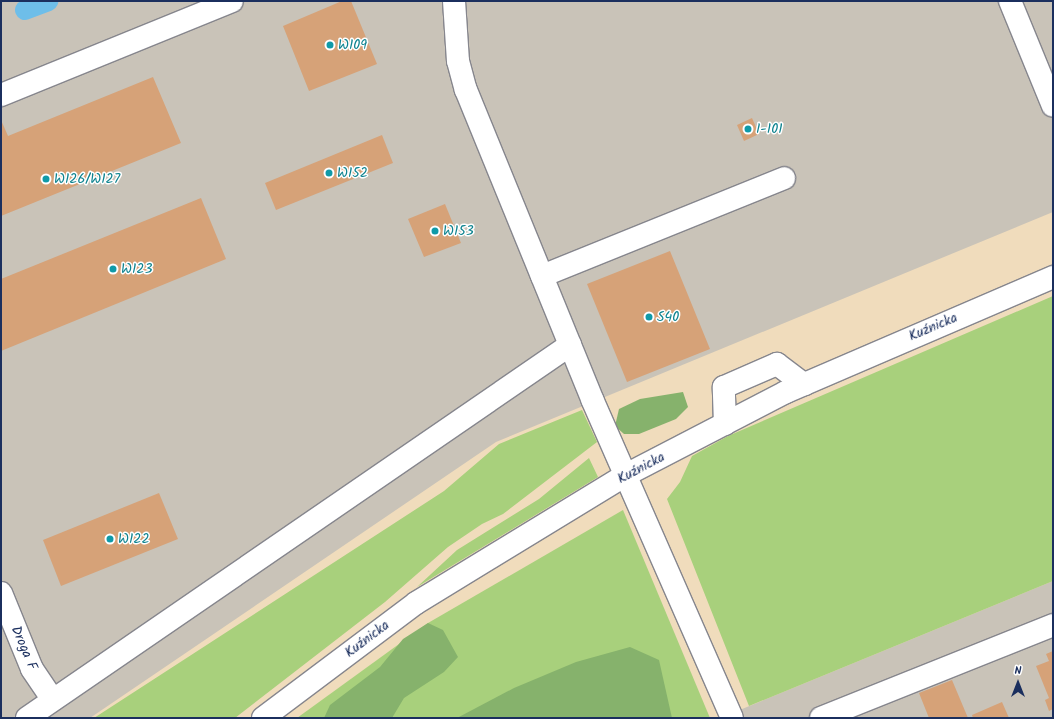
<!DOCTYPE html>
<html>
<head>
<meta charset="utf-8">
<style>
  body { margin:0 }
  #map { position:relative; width:1054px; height:719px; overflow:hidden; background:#f0dcbc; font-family:Kalam,sans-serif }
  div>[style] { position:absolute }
  .industrial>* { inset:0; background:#c9c3b8 }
  .green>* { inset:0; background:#a8d07c }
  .forest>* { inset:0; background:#86b26c }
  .canal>* { height:20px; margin:-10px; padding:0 10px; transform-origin:10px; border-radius:10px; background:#6ebee9 }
  .building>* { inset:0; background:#d6a278 }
  .roads { filter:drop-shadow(1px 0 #86868d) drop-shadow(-1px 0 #86868d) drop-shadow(0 1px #86868d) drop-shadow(0 -1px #86868d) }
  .minor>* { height:22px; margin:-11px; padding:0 11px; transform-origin:11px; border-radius:11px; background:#fff }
  .dots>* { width:11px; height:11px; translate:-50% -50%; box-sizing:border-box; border:2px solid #fff; border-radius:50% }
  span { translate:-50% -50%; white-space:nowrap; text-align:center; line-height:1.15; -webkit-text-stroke:3px #fff; paint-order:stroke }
  .culture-label { font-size:14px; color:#0d838f }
  .left { translate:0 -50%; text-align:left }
  .street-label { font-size:14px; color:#1b2f5e }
  .frame { position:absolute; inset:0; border:2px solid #1b2f5e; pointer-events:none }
  .north { position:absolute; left:998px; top:663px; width:40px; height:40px; -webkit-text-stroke:3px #fff; paint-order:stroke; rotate:0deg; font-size:11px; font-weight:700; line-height:16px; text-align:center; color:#1b2f5e }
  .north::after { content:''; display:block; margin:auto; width:14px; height:18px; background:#1b2f5e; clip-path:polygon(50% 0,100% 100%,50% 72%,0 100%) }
</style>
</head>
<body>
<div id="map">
  <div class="industrial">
    <i style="clip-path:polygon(1px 1px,1053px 1px,1053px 212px,496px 442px,90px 718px,1px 718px)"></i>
    <i style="clip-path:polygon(1053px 581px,1053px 718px,720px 718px,730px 714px)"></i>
  </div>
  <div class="green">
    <i style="clip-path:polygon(1053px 296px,1053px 581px,749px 706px,667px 499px,680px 482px,692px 456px,728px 436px)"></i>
    <i style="clip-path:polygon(582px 410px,597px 442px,503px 514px,482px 524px,448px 547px,385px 602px,235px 718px,94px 718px,444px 491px,499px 444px)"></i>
    <i style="clip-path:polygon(589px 458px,598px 477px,417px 587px,457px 550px,539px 499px)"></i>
    <i style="clip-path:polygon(623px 510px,710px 718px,297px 718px,428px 623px)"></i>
  </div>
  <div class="forest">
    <i style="clip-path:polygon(683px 392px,688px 407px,676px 419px,639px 434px,624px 434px,615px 426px,619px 409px,640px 399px)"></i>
    <i style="clip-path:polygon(428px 623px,443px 630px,458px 657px,444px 672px,404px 698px,392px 718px,324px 718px,330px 705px,380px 667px,403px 639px)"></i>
    <i style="clip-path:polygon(630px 647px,659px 660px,672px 718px,457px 718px,514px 688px,576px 662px)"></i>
  </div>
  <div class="canal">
    <i style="left:25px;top:10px;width:25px;rotate:-21deg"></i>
  </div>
  <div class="building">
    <i style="clip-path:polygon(342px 1px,351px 1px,377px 64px,309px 91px,283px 26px)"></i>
    <i style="clip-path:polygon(153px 77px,181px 143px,1px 216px,1px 120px,8px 136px)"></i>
    <i style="clip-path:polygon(752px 118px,759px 134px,744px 141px,737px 125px)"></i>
    <i style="clip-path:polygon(382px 135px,393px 163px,276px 210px,265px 183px)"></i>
    <i style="clip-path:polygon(201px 198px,226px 259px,1px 351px,1px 279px)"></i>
    <i style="clip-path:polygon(445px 204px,461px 243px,424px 257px,408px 219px)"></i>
    <i style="clip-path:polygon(670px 251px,710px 349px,627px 382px,587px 284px)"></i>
    <i style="clip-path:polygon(159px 493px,178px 539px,61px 586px,43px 540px)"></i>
    <i style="clip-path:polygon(1053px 651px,1053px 709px,1049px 711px,1045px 700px,1049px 698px,1036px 666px,1049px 661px,1046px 654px)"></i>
    <i style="clip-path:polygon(952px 680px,968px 718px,929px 718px,919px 693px)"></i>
    <i style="clip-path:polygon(1002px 702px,1009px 718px,973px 718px,972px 715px)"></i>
  </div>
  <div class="roads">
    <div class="minor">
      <i style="left:454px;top:1px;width:60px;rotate:86.2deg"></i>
      <i style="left:458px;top:61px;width:30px;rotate:75deg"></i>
      <i style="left:466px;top:90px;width:334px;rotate:67.8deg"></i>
      <i style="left:592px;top:399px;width:348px;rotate:66.3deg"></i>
      <i style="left:1010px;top:1px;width:113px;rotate:67.7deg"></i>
      <i style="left:1px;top:95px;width:249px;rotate:-22.1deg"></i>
      <i style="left:542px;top:276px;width:261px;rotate:-22deg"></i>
      <i style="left:725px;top:424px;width:37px;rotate:-92deg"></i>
      <i style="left:724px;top:387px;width:58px;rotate:-23.5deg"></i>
      <i style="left:777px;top:364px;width:34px;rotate:37deg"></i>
      <i style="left:1px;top:593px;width:82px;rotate:67.8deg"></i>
      <i style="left:32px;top:669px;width:37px;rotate:56deg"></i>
      <i style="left:27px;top:718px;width:659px;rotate:-34.49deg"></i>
      <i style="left:263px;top:718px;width:191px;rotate:-36.9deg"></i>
      <i style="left:416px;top:603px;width:246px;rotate:-31.4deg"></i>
      <i style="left:626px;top:475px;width:180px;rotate:-27.4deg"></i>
      <i style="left:786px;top:392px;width:291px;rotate:-23.3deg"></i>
      <i style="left:821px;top:718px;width:250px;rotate:-21.8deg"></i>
    </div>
  </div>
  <div class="dots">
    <i style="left:330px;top:45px;background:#0f9aa8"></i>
    <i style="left:748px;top:129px;background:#0f9aa8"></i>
    <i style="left:329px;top:173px;background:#0f9aa8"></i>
    <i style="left:46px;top:179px;background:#0f9aa8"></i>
    <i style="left:435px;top:231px;background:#0f9aa8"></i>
    <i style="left:113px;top:269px;background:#0f9aa8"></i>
    <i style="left:649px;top:317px;background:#0f9aa8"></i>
    <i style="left:110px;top:539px;background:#0f9aa8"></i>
  </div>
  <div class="culture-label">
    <span class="left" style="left:338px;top:45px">W109</span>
    <span class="left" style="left:756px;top:129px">I-101</span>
    <span class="left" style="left:337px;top:173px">W152</span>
    <span class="left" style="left:54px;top:179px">W126/W127</span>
    <span class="left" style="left:443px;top:231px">W153</span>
    <span class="left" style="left:121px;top:269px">W123</span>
    <span class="left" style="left:657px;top:317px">S40</span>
    <span class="left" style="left:118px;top:539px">W122</span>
  </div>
  <div class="street-label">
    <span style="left:933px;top:327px;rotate:-23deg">Kuźnicka</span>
    <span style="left:641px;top:468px;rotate:-28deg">Kuźnicka</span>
    <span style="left:367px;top:639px;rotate:-37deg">Kuźnicka</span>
    <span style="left:24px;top:648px;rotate:67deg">Droga F</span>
  </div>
  <div class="frame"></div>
  <div class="north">N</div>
</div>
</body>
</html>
